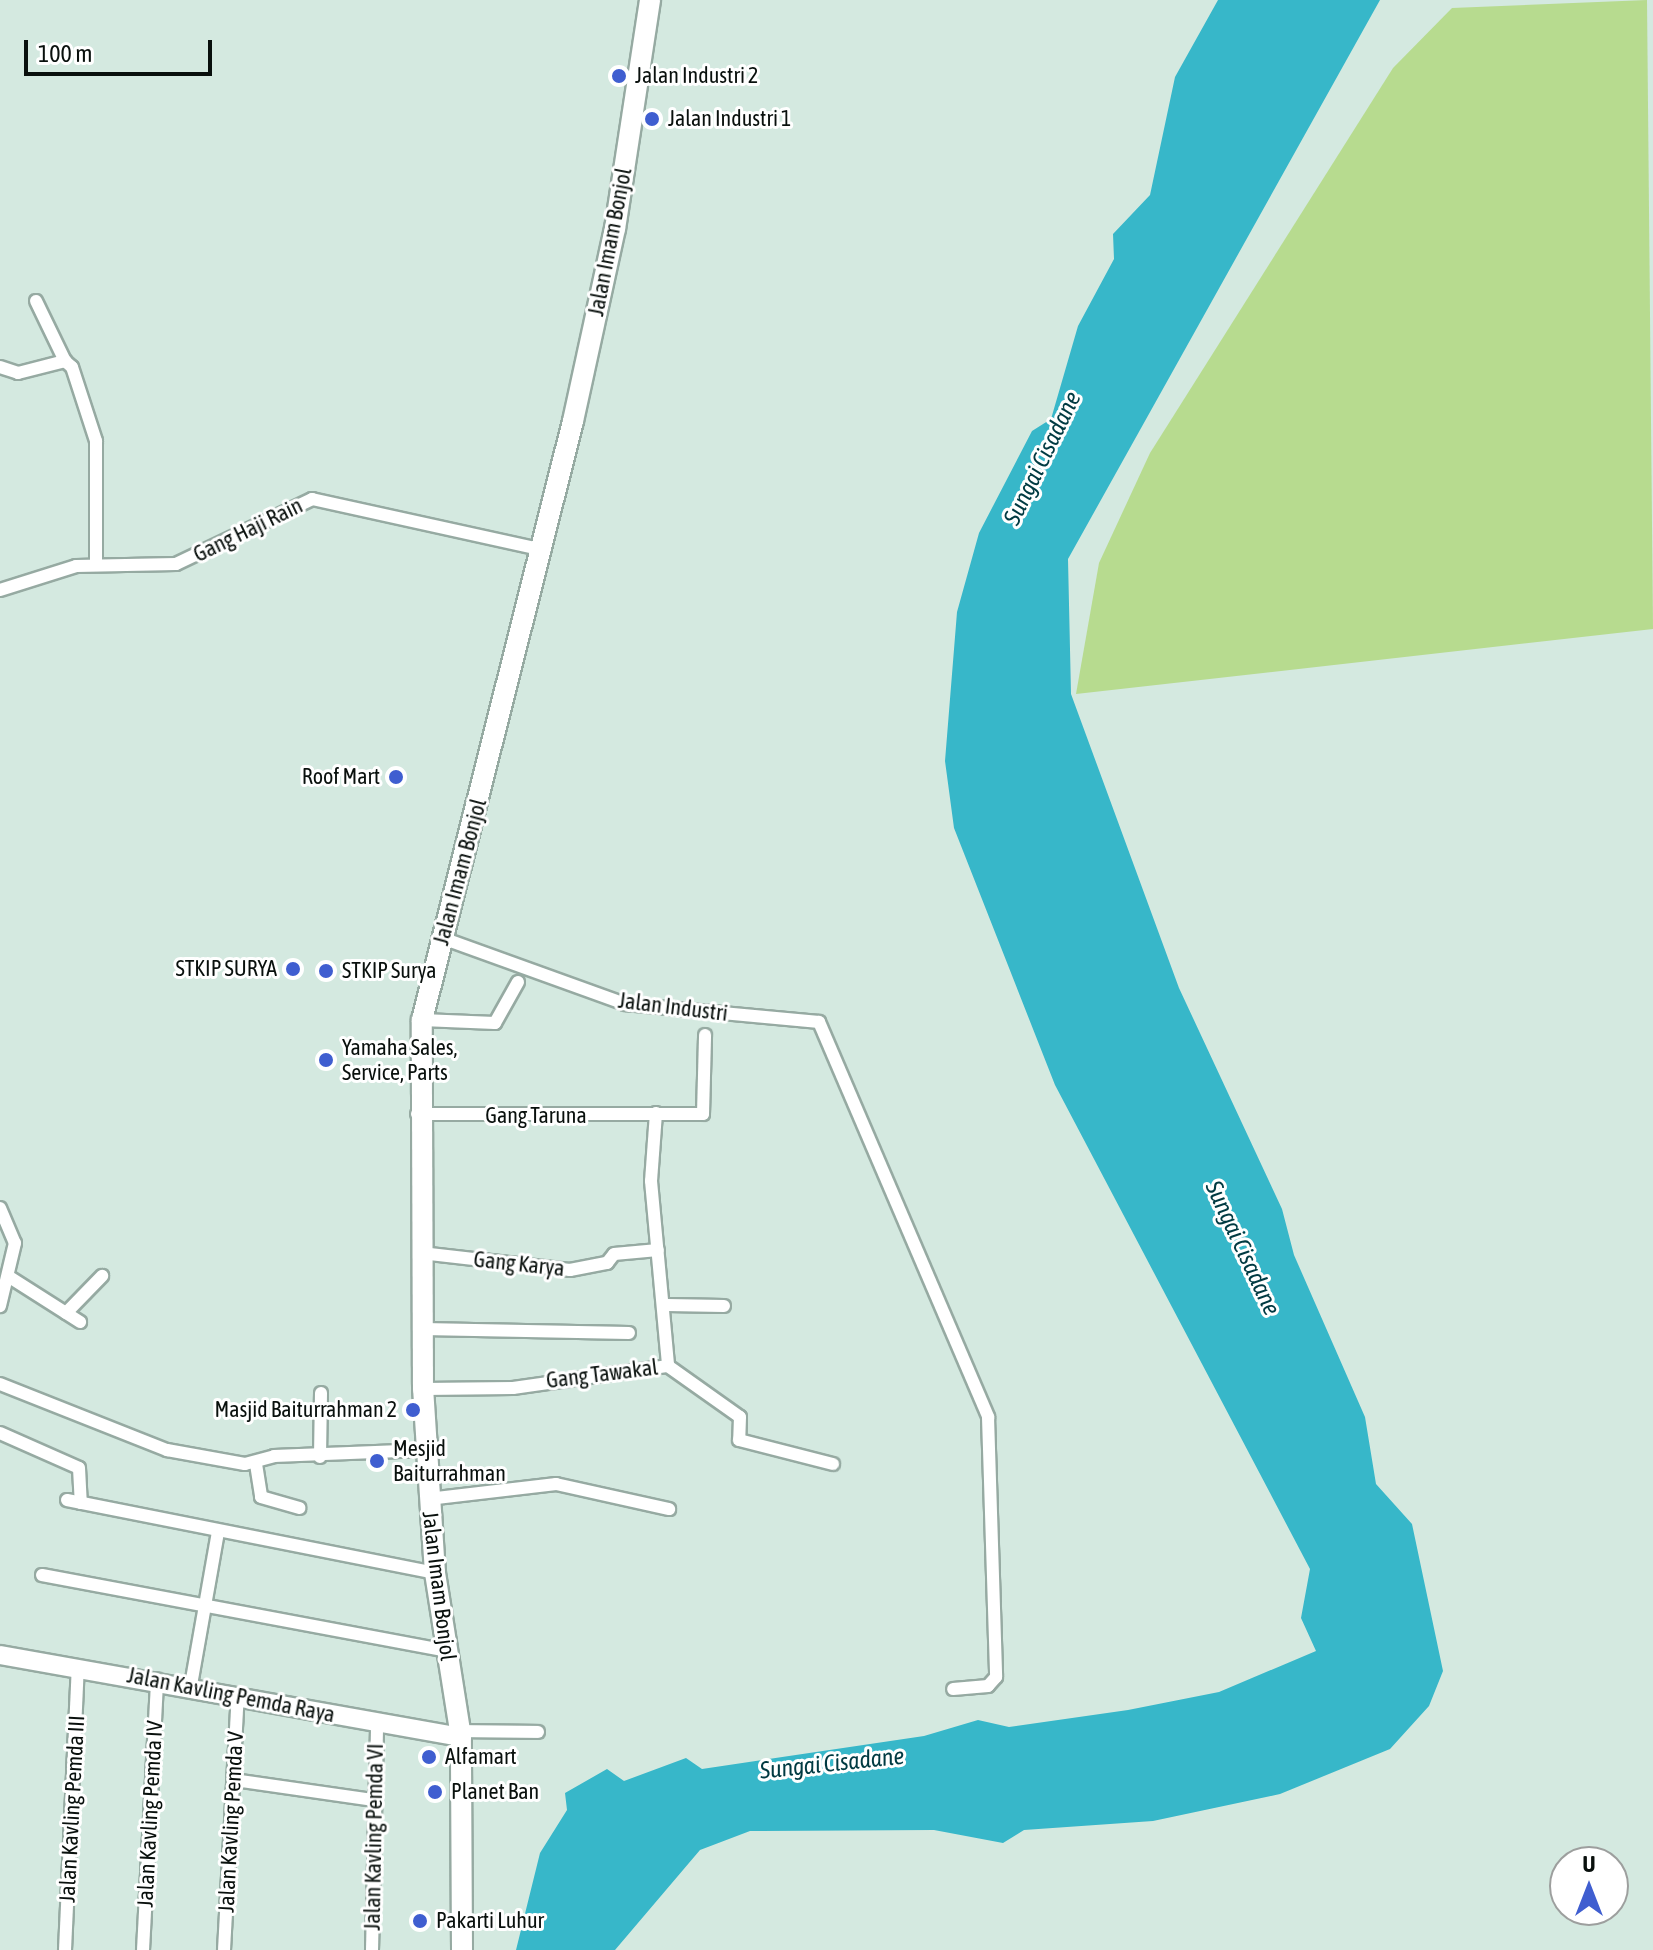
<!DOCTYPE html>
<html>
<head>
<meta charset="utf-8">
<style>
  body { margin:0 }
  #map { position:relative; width:1653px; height:1950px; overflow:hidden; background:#d4e9e0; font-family:"Asap Condensed",sans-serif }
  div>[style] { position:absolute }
  .green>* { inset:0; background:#b7db8f }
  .water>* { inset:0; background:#37b7c9 }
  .roads { filter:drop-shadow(2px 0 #96aaa2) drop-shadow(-2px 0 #96aaa2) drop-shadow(0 2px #96aaa2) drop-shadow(0 -2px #96aaa2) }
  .street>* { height:12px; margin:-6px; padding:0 6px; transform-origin:6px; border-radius:6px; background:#fff }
  .secondary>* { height:18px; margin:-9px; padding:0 9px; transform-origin:9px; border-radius:9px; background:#fff }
  .primary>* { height:20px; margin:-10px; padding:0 10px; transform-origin:10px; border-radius:10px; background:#fff }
  .dots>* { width:22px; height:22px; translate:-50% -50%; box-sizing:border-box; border:4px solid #fff; border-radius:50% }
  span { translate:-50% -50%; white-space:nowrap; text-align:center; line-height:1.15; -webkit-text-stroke:6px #fff; paint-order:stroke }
  .poi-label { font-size:22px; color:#09100d }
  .left { translate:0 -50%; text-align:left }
  .right { translate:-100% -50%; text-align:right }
  .street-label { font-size:22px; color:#09100d }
  .water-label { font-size:24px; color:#003a42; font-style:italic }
  .north { position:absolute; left:1549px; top:1846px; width:80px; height:80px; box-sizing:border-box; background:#fff; border:2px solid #9d9f9e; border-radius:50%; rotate:0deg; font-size:22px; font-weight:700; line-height:32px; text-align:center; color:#09100d }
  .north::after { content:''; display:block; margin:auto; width:28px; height:36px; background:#3f5ed0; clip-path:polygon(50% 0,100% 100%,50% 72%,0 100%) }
  .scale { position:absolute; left:24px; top:40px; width:188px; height:36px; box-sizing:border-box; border:4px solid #09100d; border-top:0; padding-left:10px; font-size:24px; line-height:28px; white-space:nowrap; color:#09100d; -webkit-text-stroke:6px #fff; paint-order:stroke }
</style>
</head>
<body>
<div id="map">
  <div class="green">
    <i style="clip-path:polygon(1647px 0,1653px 629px,1076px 694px,1099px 563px,1150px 453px,1393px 68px,1452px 8px)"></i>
  </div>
  <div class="water">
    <i style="clip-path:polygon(1218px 0,1380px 0,1068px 559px,1071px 694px,1179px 988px,1282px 1209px,1294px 1255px,1365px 1417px,1376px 1484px,1412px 1524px,1443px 1671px,1429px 1706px,1390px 1749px,1280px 1794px,1153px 1821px,1024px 1830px,1003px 1843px,934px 1830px,750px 1831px,700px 1850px,615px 1950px,516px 1950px,540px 1853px,567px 1810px,565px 1793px,607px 1769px,624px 1781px,686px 1758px,702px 1769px,924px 1736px,978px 1720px,1009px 1727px,1128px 1710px,1219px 1692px,1316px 1651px,1301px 1618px,1310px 1569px,1055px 1085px,954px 828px,945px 761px,957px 612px,979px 533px,1032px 431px,1051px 419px,1078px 326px,1114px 259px,1113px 234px,1150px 195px,1175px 77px)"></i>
  </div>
  <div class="roads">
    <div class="street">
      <i style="left:36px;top:301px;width:67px;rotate:64.2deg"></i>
      <i style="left:0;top:367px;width:19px;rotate:18deg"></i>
      <i style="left:18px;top:373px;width:49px;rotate:-14.3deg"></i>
      <i style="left:65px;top:361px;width:9px;rotate:41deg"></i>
      <i style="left:72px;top:367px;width:78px;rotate:72deg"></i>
      <i style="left:96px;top:441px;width:122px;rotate:90deg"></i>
      <i style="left:0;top:590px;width:80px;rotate:-17.5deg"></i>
      <i style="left:76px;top:566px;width:100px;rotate:-1.1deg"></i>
      <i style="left:176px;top:564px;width:151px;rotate:-25.5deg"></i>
      <i style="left:312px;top:499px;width:238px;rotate:12.4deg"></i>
      <i style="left:442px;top:938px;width:195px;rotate:19.8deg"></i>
      <i style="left:625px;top:1004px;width:195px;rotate:5.3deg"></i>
      <i style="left:819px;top:1022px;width:430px;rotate:66.8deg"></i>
      <i style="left:988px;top:1417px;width:260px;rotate:88.2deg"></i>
      <i style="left:996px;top:1677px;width:12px;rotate:132deg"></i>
      <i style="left:988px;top:1686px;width:35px;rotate:175deg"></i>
      <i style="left:422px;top:1020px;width:73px;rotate:2.4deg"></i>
      <i style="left:495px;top:1023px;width:47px;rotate:-60.7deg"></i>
      <i style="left:656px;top:1113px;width:68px;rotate:94.2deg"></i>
      <i style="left:651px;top:1181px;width:186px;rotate:84.7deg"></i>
      <i style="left:417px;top:1114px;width:286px"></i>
      <i style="left:703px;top:1114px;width:79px;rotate:-88.5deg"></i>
      <i style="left:0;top:1208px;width:38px;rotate:67deg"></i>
      <i style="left:15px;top:1243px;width:65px;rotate:103.4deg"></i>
      <i style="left:421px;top:1253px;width:150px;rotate:6.5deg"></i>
      <i style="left:570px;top:1270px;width:38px;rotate:-11deg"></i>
      <i style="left:607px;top:1263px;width:11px;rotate:-52deg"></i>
      <i style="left:614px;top:1254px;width:44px;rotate:-5.2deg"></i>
      <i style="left:11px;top:1278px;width:82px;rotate:32.5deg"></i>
      <i style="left:667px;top:1305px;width:57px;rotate:1deg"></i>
      <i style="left:66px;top:1313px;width:52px;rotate:-45.8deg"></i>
      <i style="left:423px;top:1329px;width:206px;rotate:1.1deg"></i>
      <i style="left:0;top:1384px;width:180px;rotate:21.6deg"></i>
      <i style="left:167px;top:1450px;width:79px;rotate:10.2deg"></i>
      <i style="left:245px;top:1464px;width:30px;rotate:-15deg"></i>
      <i style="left:274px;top:1456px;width:152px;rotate:-2.3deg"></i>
      <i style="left:423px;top:1389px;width:90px;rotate:-0.6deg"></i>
      <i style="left:513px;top:1388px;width:157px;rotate:-8.1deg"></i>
      <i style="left:668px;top:1366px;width:88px;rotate:35.3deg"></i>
      <i style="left:740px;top:1417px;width:23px;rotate:92deg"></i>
      <i style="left:739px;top:1440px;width:97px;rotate:14.3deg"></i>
      <i style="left:0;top:1433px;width:86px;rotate:23.9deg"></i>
      <i style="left:79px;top:1468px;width:35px;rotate:87deg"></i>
      <i style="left:320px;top:1457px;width:64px;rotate:-89.1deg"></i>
      <i style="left:256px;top:1464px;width:33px;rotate:81deg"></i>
      <i style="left:261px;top:1497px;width:40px;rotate:16deg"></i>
      <i style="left:428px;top:1499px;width:129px;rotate:-6.7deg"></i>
      <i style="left:556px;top:1484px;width:116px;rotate:12.5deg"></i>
      <i style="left:67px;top:1500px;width:375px;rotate:11.2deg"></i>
      <i style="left:42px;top:1575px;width:412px;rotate:10.6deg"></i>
      <i style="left:191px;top:1685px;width:155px;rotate:-80deg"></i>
      <i style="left:460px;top:1731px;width:78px;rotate:0.7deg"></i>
      <i style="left:234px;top:1780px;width:139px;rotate:8.2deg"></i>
      <i style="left:65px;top:1950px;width:282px;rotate:-87.4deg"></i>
      <i style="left:143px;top:1950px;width:271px;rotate:-87deg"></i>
      <i style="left:224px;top:1950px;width:256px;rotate:-86.9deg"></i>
      <i style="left:372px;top:1950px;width:227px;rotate:-88.7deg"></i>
    </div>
    <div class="secondary">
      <i style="left:0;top:1655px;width:468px;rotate:10.1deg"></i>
    </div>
    <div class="primary">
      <i style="left:462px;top:1950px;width:213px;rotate:-90.3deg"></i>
      <i style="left:461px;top:1737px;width:166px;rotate:-99deg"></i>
      <i style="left:435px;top:1573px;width:184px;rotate:-93.7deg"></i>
      <i style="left:423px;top:1389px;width:369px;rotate:-90.2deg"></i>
      <i style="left:422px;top:1020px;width:618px;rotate:-75.85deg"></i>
      <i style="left:573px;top:421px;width:197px;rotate:-77.7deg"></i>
      <i style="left:615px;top:229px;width:232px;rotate:-81.3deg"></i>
    </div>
  </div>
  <div class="dots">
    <i style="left:619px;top:76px;background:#3f5ed0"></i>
    <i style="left:652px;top:119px;background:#3f5ed0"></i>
    <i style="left:396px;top:777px;background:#3f5ed0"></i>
    <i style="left:293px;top:969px;background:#3f5ed0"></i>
    <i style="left:326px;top:971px;background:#3f5ed0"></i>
    <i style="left:326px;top:1060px;background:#3f5ed0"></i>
    <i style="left:413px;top:1410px;background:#3f5ed0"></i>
    <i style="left:377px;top:1461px;background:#3f5ed0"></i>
    <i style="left:429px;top:1757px;background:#3f5ed0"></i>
    <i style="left:435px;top:1792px;background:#3f5ed0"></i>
    <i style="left:420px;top:1921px;background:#3f5ed0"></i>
  </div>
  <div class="poi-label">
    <span class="left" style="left:635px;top:76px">Jalan Industri 2</span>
    <span class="left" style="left:668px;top:119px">Jalan Industri 1</span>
    <span class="right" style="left:380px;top:777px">Roof Mart</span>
    <span class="right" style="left:277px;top:969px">STKIP SURYA</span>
    <span class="left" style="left:342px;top:971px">STKIP Surya</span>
    <span class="left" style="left:342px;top:1060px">Yamaha Sales,<br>Service, Parts</span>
    <span class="right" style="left:397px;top:1410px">Masjid Baiturrahman 2</span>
    <span class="left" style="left:393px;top:1461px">Mesjid<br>Baiturrahman</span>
    <span class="left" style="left:445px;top:1757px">Alfamart</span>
    <span class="left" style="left:451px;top:1792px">Planet Ban</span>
    <span class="left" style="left:436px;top:1921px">Pakarti Luhur</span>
  </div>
  <div class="street-label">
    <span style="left:610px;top:242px;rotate:-79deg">Jalan Imam Bonjol</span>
    <span style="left:248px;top:530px;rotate:-26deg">Gang Haji Rain</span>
    <span style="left:460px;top:872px;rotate:-75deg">Jalan Imam Bonjol</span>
    <span style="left:673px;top:1007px;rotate:7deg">Jalan Industri</span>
    <span style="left:536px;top:1116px">Gang Taruna</span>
    <span style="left:519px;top:1264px;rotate:6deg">Gang Karya</span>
    <span style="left:602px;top:1374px;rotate:-7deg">Gang Tawakal</span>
    <span style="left:439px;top:1586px;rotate:83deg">Jalan Imam Bonjol</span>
    <span style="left:231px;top:1695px;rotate:11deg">Jalan Kavling Pemda Raya</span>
    <span style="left:72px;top:1809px;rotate:-87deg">Jalan Kavling Pemda III</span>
    <span style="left:150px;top:1814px;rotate:-87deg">Jalan Kavling Pemda IV</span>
    <span style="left:231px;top:1822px;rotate:-87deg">Jalan Kavling Pemda V</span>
    <span style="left:374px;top:1837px;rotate:-89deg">Jalan Kavling Pemda VI</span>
  </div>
  <div class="water-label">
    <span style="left:1042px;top:458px;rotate:-64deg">Sungai Cisadane</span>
    <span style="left:1243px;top:1248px;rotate:65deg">Sungai Cisadane</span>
    <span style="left:832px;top:1763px;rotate:-6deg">Sungai Cisadane</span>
  </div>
  <div class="north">U</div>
  <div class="scale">100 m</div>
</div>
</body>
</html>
